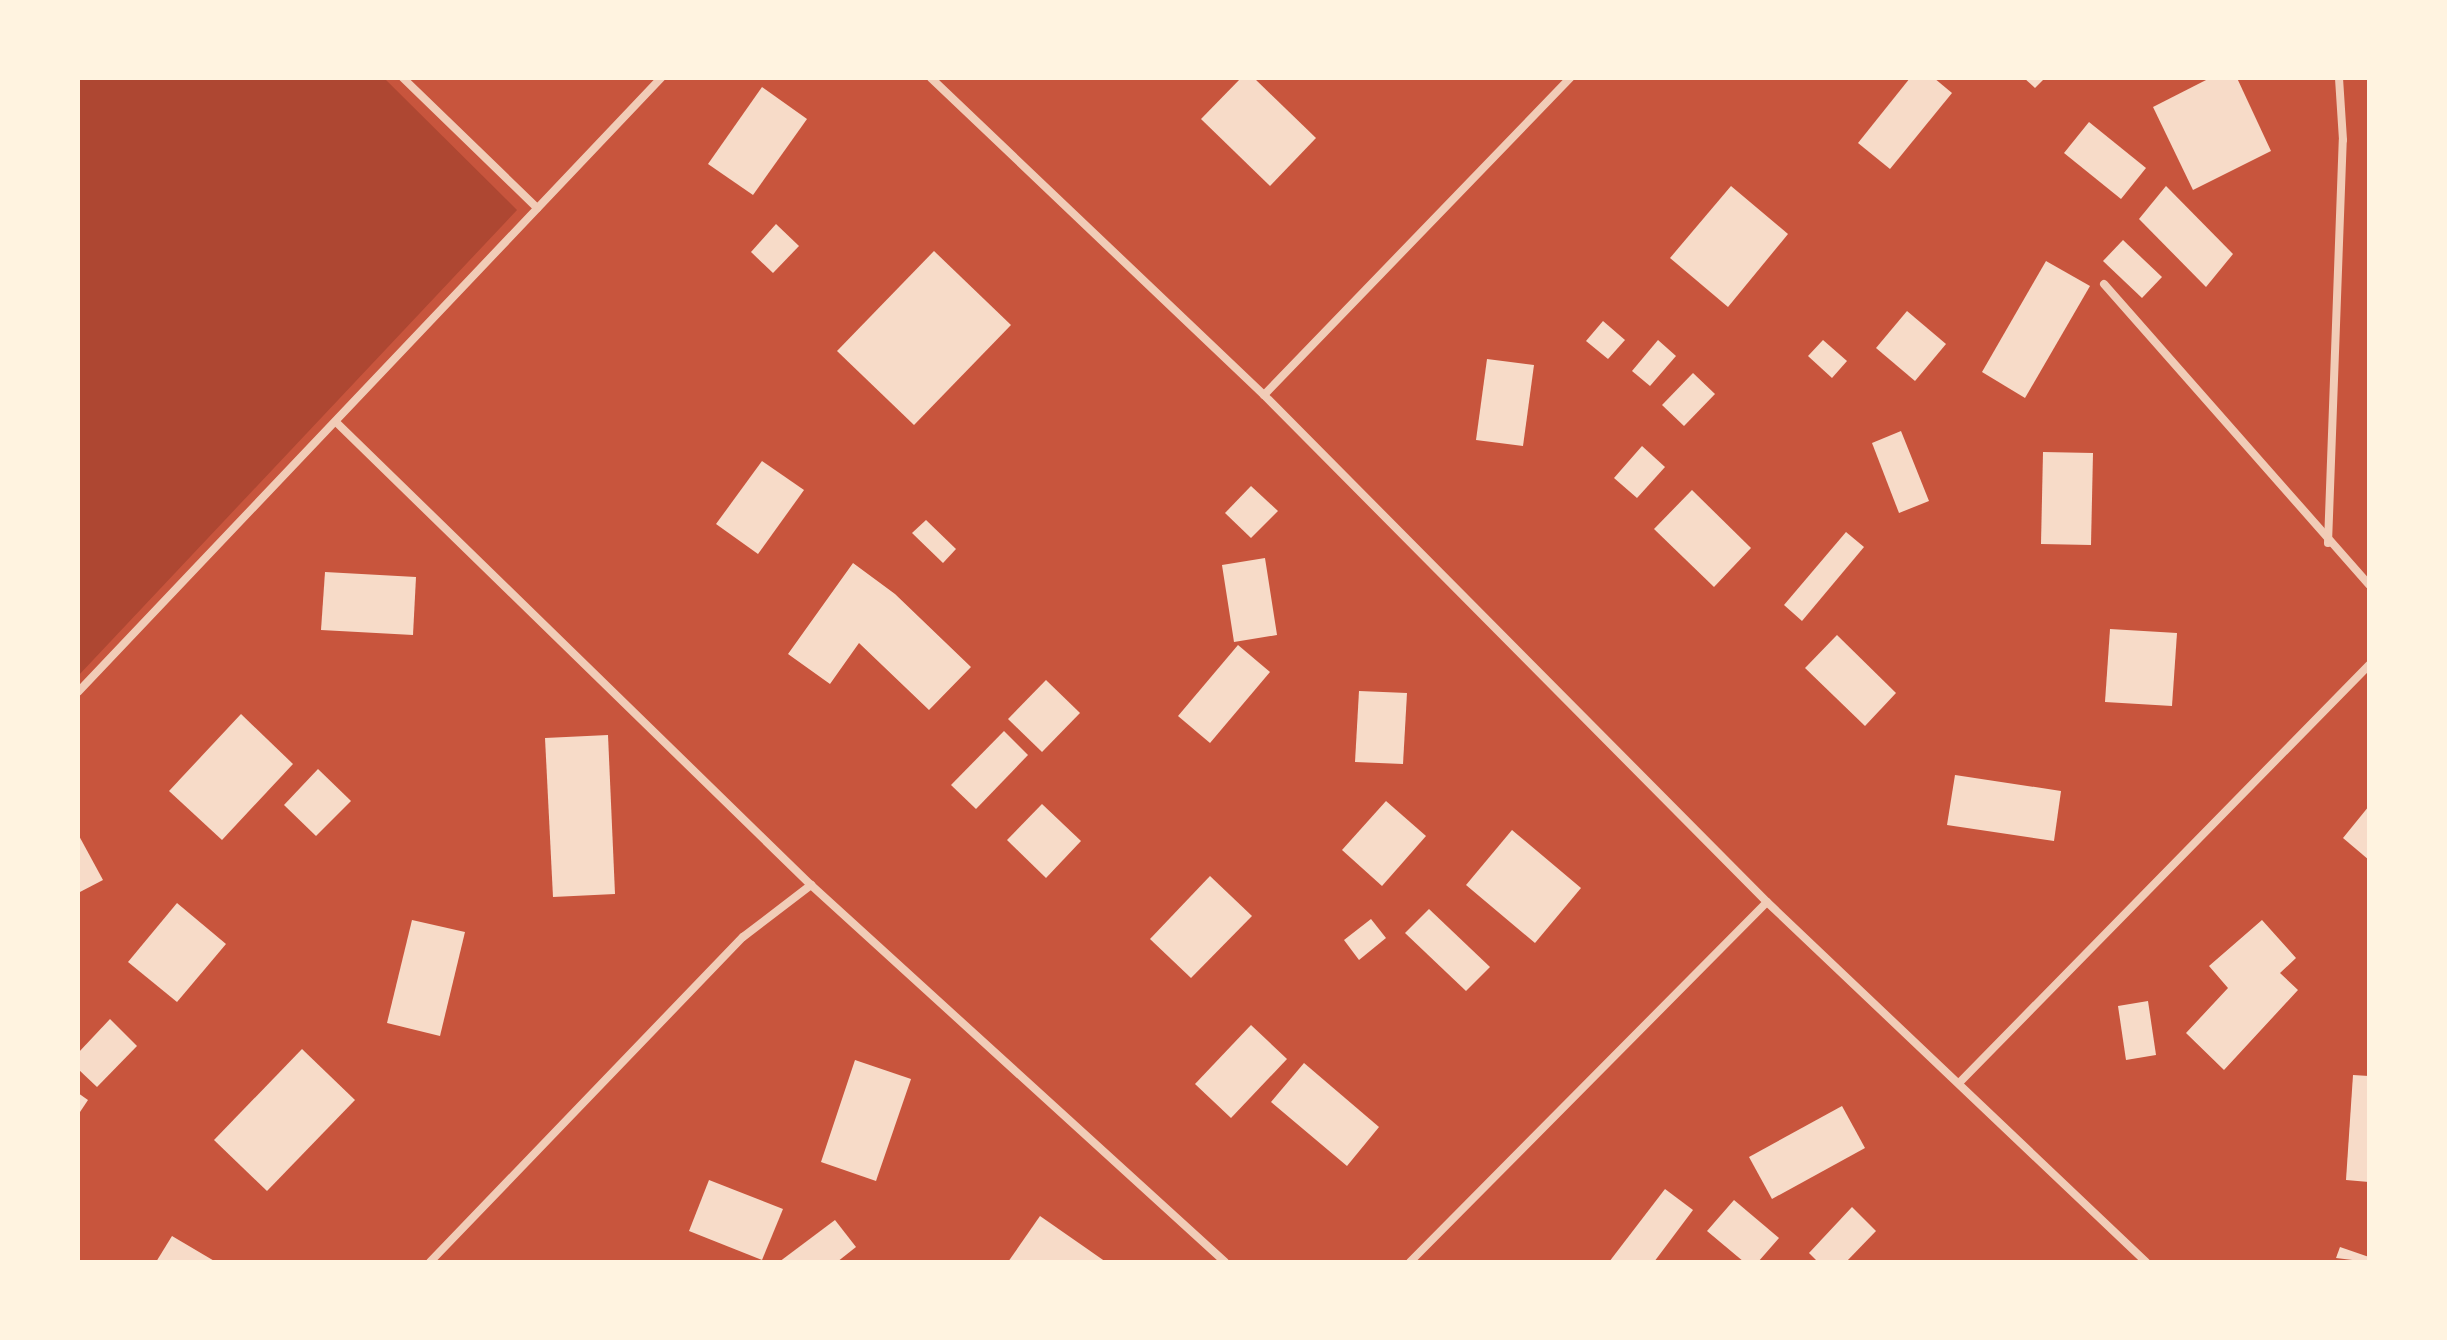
<!DOCTYPE html>
<html>
<head>
<meta charset="utf-8">
<style>
  body { margin:0 }
  #map { position:relative; width:2447px; height:1340px; overflow:hidden; background:#c8553d; font-family:"Nunito Sans",sans-serif }
  div>[style] { position:absolute }
  .green>* { inset:0; background:#ae4732 }
  .building>* { inset:0; background:#f7dbc8 }
  .minor>* { height:8px; margin:-4px; padding:0 4px; transform-origin:4px; border-radius:4px; background:#f1ccb7 }
  span { translate:-50% -50%; white-space:nowrap; text-align:center; line-height:1.15; -webkit-text-stroke:6px #fff3e0; paint-order:stroke }
  .frame { position:absolute; inset:0; border:80px solid #fff3e0; pointer-events:none }
</style>
</head>
<body>
<div id="map">
  <div class="green">
    <i style="clip-path:polygon(78px 78px,384px 78px,517px 210px,78px 676px)"></i>
  </div>
  <div class="building">
    <i style="clip-path:polygon(1241px 78px,1254px 78px,1316px 138px,1270px 186px,1201px 119px)"></i>
    <i style="clip-path:polygon(1910px 78px,1934px 78px,1952px 93px,1890px 169px,1858px 143px)"></i>
    <i style="clip-path:polygon(2024px 78px,2045px 78px,2035px 88px)"></i>
    <i style="clip-path:polygon(2210px 78px,2237px 78px,2271px 151px,2193px 190px,2153px 107px)"></i>
    <i style="clip-path:polygon(762px 87px,807px 119px,753px 195px,708px 164px)"></i>
    <i style="clip-path:polygon(2089px 122px,2146px 168px,2121px 199px,2064px 153px)"></i>
    <i style="clip-path:polygon(1731px 186px,1788px 234px,1728px 307px,1670px 258px)"></i>
    <i style="clip-path:polygon(2166px 186px,2233px 254px,2206px 287px,2139px 219px)"></i>
    <i style="clip-path:polygon(776px 224px,799px 246px,773px 273px,751px 252px)"></i>
    <i style="clip-path:polygon(2123px 240px,2162px 277px,2142px 298px,2103px 261px)"></i>
    <i style="clip-path:polygon(934px 251px,1011px 325px,914px 425px,837px 351px)"></i>
    <i style="clip-path:polygon(2046px 261px,2090px 286px,2025px 398px,1982px 372px)"></i>
    <i style="clip-path:polygon(1907px 311px,1946px 344px,1915px 381px,1876px 348px)"></i>
    <i style="clip-path:polygon(1603px 321px,1625px 340px,1608px 359px,1586px 341px)"></i>
    <i style="clip-path:polygon(1658px 340px,1676px 356px,1650px 386px,1632px 371px)"></i>
    <i style="clip-path:polygon(1823px 340px,1847px 361px,1832px 378px,1808px 356px)"></i>
    <i style="clip-path:polygon(1487px 359px,1534px 365px,1523px 446px,1476px 440px)"></i>
    <i style="clip-path:polygon(1693px 373px,1715px 394px,1684px 426px,1662px 405px)"></i>
    <i style="clip-path:polygon(1901px 431px,1929px 501px,1899px 513px,1872px 443px)"></i>
    <i style="clip-path:polygon(1642px 446px,1665px 467px,1637px 498px,1614px 478px)"></i>
    <i style="clip-path:polygon(2043px 452px,2093px 453px,2091px 545px,2041px 544px)"></i>
    <i style="clip-path:polygon(762px 461px,804px 490px,758px 554px,716px 524px)"></i>
    <i style="clip-path:polygon(1251px 486px,1278px 511px,1251px 538px,1225px 513px)"></i>
    <i style="clip-path:polygon(1692px 490px,1751px 548px,1714px 587px,1654px 529px)"></i>
    <i style="clip-path:polygon(926px 520px,956px 549px,943px 563px,912px 533px)"></i>
    <i style="clip-path:polygon(1846px 532px,1864px 547px,1802px 621px,1784px 605px)"></i>
    <i style="clip-path:polygon(1265px 558px,1277px 635px,1234px 642px,1222px 565px)"></i>
    <i style="clip-path:polygon(853px 563px,895px 594px,971px 667px,929px 710px,859px 643px,830px 684px,788px 654px)"></i>
    <i style="clip-path:polygon(325px 572px,416px 577px,413px 635px,321px 630px)"></i>
    <i style="clip-path:polygon(2110px 629px,2177px 633px,2172px 706px,2105px 702px)"></i>
    <i style="clip-path:polygon(1837px 635px,1896px 693px,1865px 726px,1805px 668px)"></i>
    <i style="clip-path:polygon(1238px 645px,1270px 672px,1210px 743px,1178px 716px)"></i>
    <i style="clip-path:polygon(1046px 680px,1080px 713px,1042px 752px,1008px 719px)"></i>
    <i style="clip-path:polygon(1359px 691px,1407px 693px,1403px 764px,1355px 762px)"></i>
    <i style="clip-path:polygon(241px 714px,293px 764px,222px 840px,169px 791px)"></i>
    <i style="clip-path:polygon(1004px 731px,1028px 755px,976px 809px,951px 785px)"></i>
    <i style="clip-path:polygon(608px 735px,615px 894px,553px 897px,545px 738px)"></i>
    <i style="clip-path:polygon(318px 769px,351px 801px,316px 836px,284px 805px)"></i>
    <i style="clip-path:polygon(1955px 775px,2061px 791px,2054px 841px,1947px 825px)"></i>
    <i style="clip-path:polygon(1386px 801px,1426px 836px,1382px 886px,1342px 850px)"></i>
    <i style="clip-path:polygon(1042px 804px,1081px 841px,1046px 878px,1007px 840px)"></i>
    <i style="clip-path:polygon(2369px 806px,2369px 860px,2343px 838px)"></i>
    <i style="clip-path:polygon(1512px 830px,1581px 888px,1535px 943px,1466px 885px)"></i>
    <i style="clip-path:polygon(78px 834px,103px 880px,78px 893px)"></i>
    <i style="clip-path:polygon(1210px 876px,1252px 916px,1191px 978px,1150px 939px)"></i>
    <i style="clip-path:polygon(177px 903px,226px 944px,177px 1002px,128px 962px)"></i>
    <i style="clip-path:polygon(1429px 909px,1490px 967px,1466px 991px,1405px 933px)"></i>
    <i style="clip-path:polygon(1371px 919px,1386px 938px,1359px 960px,1344px 940px)"></i>
    <i style="clip-path:polygon(412px 920px,465px 932px,440px 1036px,387px 1023px)"></i>
    <i style="clip-path:polygon(2262px 920px,2296px 958px,2280px 973px,2298px 990px,2224px 1070px,2186px 1033px,2228px 988px,2209px 966px)"></i>
    <i style="clip-path:polygon(2148px 1001px,2156px 1055px,2126px 1060px,2118px 1006px)"></i>
    <i style="clip-path:polygon(110px 1019px,137px 1046px,97px 1087px,78px 1069px,78px 1053px)"></i>
    <i style="clip-path:polygon(1251px 1025px,1287px 1059px,1231px 1118px,1195px 1084px)"></i>
    <i style="clip-path:polygon(302px 1049px,355px 1100px,267px 1191px,214px 1140px)"></i>
    <i style="clip-path:polygon(855px 1060px,911px 1079px,876px 1181px,821px 1162px)"></i>
    <i style="clip-path:polygon(1304px 1063px,1379px 1127px,1347px 1166px,1271px 1102px)"></i>
    <i style="clip-path:polygon(2353px 1075px,2369px 1076px,2369px 1182px,2346px 1180px)"></i>
    <i style="clip-path:polygon(78px 1093px,88px 1100px,78px 1115px)"></i>
    <i style="clip-path:polygon(1842px 1106px,1865px 1148px,1772px 1199px,1749px 1157px)"></i>
    <i style="clip-path:polygon(709px 1180px,783px 1209px,762px 1260px,689px 1231px)"></i>
    <i style="clip-path:polygon(1665px 1189px,1693px 1210px,1654px 1262px,1609px 1262px)"></i>
    <i style="clip-path:polygon(1734px 1200px,1779px 1238px,1758px 1262px,1744px 1262px,1707px 1231px)"></i>
    <i style="clip-path:polygon(1852px 1207px,1876px 1231px,1846px 1262px,1818px 1262px,1809px 1253px)"></i>
    <i style="clip-path:polygon(1040px 1216px,1106px 1262px,1008px 1262px)"></i>
    <i style="clip-path:polygon(835px 1220px,856px 1247px,837px 1262px,779px 1262px)"></i>
    <i style="clip-path:polygon(172px 1236px,216px 1262px,156px 1262px)"></i>
    <i style="clip-path:polygon(2340px 1247px,2369px 1257px,2369px 1262px,2336px 1258px)"></i>
  </div>
  <div class="minor">
    <i style="left:403px;top:78px;width:187px;rotate:44.1deg"></i>
    <i style="left:931px;top:78px;width:460px;rotate:43.6deg"></i>
    <i style="left:1264px;top:395px;width:714px;rotate:45.23deg"></i>
    <i style="left:1767px;top:902px;width:523px;rotate:43.53deg"></i>
    <i style="left:2104px;top:284px;width:401px;rotate:48.6deg"></i>
    <i style="left:1264px;top:395px;width:441px;rotate:-46deg"></i>
    <i style="left:337px;top:423px;width:662px;rotate:44.27deg"></i>
    <i style="left:811px;top:885px;width:560px;rotate:42.32deg"></i>
    <i style="left:2328px;top:543px;width:403px;rotate:-87.9deg"></i>
    <i style="left:2343px;top:140px;width:62px;rotate:-93.7deg"></i>
    <i style="left:78px;top:692px;width:847px;rotate:-46.48deg"></i>
    <i style="left:1960px;top:1082px;width:584px;rotate:-45.55deg"></i>
    <i style="left:430px;top:1262px;width:451px;rotate:-46.1deg"></i>
    <i style="left:743px;top:937px;width:86px;rotate:-37.4deg"></i>
    <i style="left:1410px;top:1262px;width:507px;rotate:-45.24deg"></i>
  </div>
  <div class="frame"></div>
</div>
</body>
</html>
